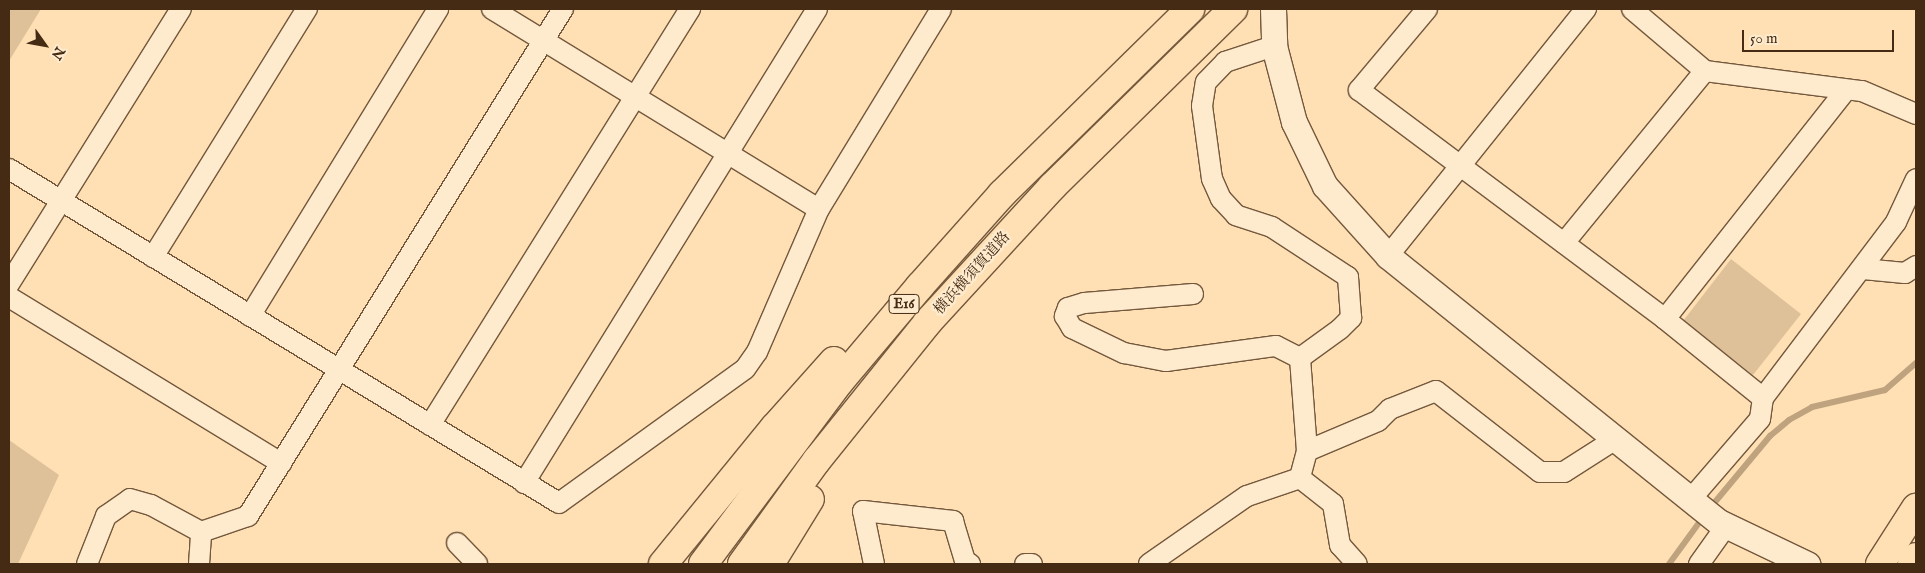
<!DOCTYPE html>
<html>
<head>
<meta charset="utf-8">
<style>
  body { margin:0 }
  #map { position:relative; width:1925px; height:573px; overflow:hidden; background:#fee0b4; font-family:"IM FELL English","Noto Serif JP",serif }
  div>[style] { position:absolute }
  .green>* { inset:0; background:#dfc199 }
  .stream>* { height:6px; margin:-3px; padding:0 3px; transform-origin:3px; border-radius:3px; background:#bfa27e }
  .roads { filter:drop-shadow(1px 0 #74583c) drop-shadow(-1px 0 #74583c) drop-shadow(0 1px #74583c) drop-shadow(0 -1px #74583c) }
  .minor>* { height:20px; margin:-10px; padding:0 10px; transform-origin:10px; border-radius:10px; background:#feebce }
  .tertiary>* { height:25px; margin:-12.5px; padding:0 12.5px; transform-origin:12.5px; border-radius:12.5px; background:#feebce }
  .primary>* { height:28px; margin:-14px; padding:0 14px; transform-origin:14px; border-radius:14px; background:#fee0b4 }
  .motorway>* { height:28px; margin:-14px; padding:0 14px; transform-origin:14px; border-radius:14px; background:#fee0b4 }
  span { translate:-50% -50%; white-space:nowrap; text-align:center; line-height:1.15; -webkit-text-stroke:4.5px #feebce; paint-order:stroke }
  .shield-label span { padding:1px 4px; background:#feebce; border:1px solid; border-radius:4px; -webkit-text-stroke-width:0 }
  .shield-label { font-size:14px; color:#462b14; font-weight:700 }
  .street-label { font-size:15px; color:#462b14 }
  .frame { position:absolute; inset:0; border:10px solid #462b14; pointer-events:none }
  .north { position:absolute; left:20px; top:20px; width:50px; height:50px; -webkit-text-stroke:4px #feebce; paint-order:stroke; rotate:122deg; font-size:14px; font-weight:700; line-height:20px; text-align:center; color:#462b14 }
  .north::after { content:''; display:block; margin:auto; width:18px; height:22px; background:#462b14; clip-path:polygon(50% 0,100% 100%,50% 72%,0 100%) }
  .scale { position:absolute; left:1742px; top:30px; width:152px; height:22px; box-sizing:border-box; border:2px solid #462b14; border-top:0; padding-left:6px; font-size:15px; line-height:18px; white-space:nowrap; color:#462b14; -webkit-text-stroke:4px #feebce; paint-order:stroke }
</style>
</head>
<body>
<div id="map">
  <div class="green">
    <i style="clip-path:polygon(9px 9px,41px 9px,9px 61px)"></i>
    <i style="clip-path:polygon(1731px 259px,1801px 314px,1753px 375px,1683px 321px)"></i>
    <i style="clip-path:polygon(9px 440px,59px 475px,18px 564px,9px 564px)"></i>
  </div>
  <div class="stream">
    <i style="left:1710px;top:508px;width:94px;rotate:-50.2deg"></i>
    <i style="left:1770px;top:436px;width:25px;rotate:-40deg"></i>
    <i style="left:1789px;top:420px;width:26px;rotate:-29deg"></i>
    <i style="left:1812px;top:407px;width:75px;rotate:-13.1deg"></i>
    <i style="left:1885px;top:390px;width:41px;rotate:-41.1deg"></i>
    <i style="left:1669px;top:564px;width:59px;rotate:-53.9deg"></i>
  </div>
  <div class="roads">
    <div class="minor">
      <i style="left:492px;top:9px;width:383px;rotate:31.5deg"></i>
      <i style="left:1427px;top:9px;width:106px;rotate:130deg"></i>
      <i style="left:1359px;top:90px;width:382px;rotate:36.8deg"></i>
      <i style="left:1665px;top:319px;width:126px;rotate:38.9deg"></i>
      <i style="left:1632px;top:9px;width:96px;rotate:40.3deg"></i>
      <i style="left:1705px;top:71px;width:158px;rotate:7.3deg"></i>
      <i style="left:1862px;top:91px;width:59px;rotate:23.1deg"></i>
      <i style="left:9px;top:169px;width:643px;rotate:31.27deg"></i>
      <i style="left:559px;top:503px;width:229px;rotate:-35.8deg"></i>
      <i style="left:745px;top:369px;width:21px;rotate:-55deg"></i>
      <i style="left:757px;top:352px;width:156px;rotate:-66.6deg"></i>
      <i style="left:819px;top:209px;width:234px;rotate:-58.6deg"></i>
      <i style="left:1564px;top:243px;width:222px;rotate:-50.7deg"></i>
      <i style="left:1388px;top:256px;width:317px;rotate:-51.3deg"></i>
      <i style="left:153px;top:257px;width:292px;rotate:-58.2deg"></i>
      <i style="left:1863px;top:269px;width:42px;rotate:5.4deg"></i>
      <i style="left:1905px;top:273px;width:13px;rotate:-32deg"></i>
      <i style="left:9px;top:284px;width:324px;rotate:-58deg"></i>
      <i style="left:1193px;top:294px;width:109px;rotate:175.3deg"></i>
      <i style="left:1084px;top:303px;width:17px;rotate:163deg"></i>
      <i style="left:1068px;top:308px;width:9px;rotate:111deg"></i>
      <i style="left:1065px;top:316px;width:14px;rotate:60deg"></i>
      <i style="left:1072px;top:328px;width:58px;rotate:25.7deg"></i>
      <i style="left:1124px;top:353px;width:43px;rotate:10.8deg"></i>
      <i style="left:1166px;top:361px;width:111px;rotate:-7.8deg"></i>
      <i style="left:1276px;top:346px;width:27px;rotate:27deg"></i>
      <i style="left:1300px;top:358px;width:49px;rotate:-35.9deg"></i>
      <i style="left:1340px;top:329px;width:16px;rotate:-45deg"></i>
      <i style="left:1351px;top:318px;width:41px;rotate:-94.2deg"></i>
      <i style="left:1348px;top:277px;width:91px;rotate:-146.7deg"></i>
      <i style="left:1272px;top:227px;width:38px;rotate:-162deg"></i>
      <i style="left:1236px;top:215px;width:22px;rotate:-133deg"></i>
      <i style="left:1221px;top:199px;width:22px;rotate:-114deg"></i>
      <i style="left:1212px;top:179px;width:74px;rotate:-97.8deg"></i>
      <i style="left:1202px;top:106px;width:24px;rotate:-81deg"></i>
      <i style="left:1206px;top:82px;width:28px;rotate:-46deg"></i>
      <i style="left:1225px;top:62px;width:52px;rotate:-18.1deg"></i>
      <i style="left:9px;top:297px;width:319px;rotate:31.4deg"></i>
      <i style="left:250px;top:316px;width:360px;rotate:-58.5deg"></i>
      <i style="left:1665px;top:319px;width:292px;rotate:-51.7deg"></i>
      <i style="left:1300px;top:358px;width:93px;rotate:85.7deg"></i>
      <i style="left:1307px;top:451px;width:28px;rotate:105deg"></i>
      <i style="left:1300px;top:478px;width:42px;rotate:38.2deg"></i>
      <i style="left:1333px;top:504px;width:42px;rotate:80.3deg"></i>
      <i style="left:1340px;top:545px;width:25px;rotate:48deg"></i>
      <i style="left:430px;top:425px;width:491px;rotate:-58deg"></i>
      <i style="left:1307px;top:451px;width:77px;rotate:-22.9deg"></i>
      <i style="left:1378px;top:421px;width:17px;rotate:-45deg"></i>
      <i style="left:1390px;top:409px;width:49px;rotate:-21.4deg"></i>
      <i style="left:1436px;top:391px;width:132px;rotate:37.9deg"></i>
      <i style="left:1540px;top:472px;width:24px"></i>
      <i style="left:1564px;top:472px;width:59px;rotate:-32.6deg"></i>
      <i style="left:524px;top:483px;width:557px;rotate:-58.28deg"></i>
      <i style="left:1690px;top:500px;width:107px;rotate:-49.2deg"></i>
      <i style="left:1760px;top:419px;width:21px;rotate:-82deg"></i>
      <i style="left:1763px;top:398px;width:221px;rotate:-52.9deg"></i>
      <i style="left:1896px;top:222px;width:47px;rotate:-65.1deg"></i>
      <i style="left:457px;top:543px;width:29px;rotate:46deg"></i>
      <i style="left:87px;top:564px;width:52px;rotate:-68.4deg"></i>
      <i style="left:106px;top:516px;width:29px;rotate:-35deg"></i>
      <i style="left:130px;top:499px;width:22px;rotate:16deg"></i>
      <i style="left:151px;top:505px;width:57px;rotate:28.4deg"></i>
      <i style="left:199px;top:564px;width:32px;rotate:-86deg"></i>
      <i style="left:201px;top:532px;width:50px;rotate:-18.8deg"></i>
      <i style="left:248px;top:516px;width:597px;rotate:-58.15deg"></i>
      <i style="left:874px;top:564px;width:54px;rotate:-101.7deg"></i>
      <i style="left:863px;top:511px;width:91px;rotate:6.3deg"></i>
      <i style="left:953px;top:521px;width:42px;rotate:73.3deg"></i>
      <i style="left:965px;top:561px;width:6px;rotate:31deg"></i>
      <i style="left:1025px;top:564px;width:7px"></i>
      <i style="left:1149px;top:564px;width:119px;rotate:-34.8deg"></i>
      <i style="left:1247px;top:496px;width:56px;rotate:-18.8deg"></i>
      <i style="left:1699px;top:564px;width:47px;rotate:-54.6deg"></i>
    </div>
    <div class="tertiary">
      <i style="left:1273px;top:9px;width:37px;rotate:88deg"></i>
      <i style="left:1274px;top:46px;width:79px;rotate:75.3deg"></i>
      <i style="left:1294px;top:122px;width:71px;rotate:64.2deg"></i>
      <i style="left:1325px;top:186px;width:94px;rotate:48deg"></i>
      <i style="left:1388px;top:256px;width:425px;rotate:38.8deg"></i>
      <i style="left:1719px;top:522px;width:98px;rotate:25.5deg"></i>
    </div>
    <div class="primary">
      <i style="left:1880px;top:564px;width:67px;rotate:-57.3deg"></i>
      <i style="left:1912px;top:564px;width:8px;rotate:-60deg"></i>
    </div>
    <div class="motorway">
      <i style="left:663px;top:564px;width:176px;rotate:-50.8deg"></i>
      <i style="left:774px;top:428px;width:90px;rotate:-48.2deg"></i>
      <i style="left:703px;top:564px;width:229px;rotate:-53.2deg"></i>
      <i style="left:840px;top:381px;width:124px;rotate:-49.9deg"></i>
      <i style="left:920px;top:286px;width:123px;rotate:-48.3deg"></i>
      <i style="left:1002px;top:194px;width:264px;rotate:-44.5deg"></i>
      <i style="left:742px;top:564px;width:128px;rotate:-54.2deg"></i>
      <i style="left:817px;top:460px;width:176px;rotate:-51.2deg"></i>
      <i style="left:927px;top:323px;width:185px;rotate:-47.4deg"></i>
      <i style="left:1052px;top:187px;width:254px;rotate:-44.5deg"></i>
      <i style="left:770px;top:564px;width:76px;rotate:-58.4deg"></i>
    </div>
  </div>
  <div class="shield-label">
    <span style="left:904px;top:304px">E16</span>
  </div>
  <div class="street-label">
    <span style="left:972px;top:273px;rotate:-48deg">横浜横須賀道路</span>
  </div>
  <div class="frame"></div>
  <div class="north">N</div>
  <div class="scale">50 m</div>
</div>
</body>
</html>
